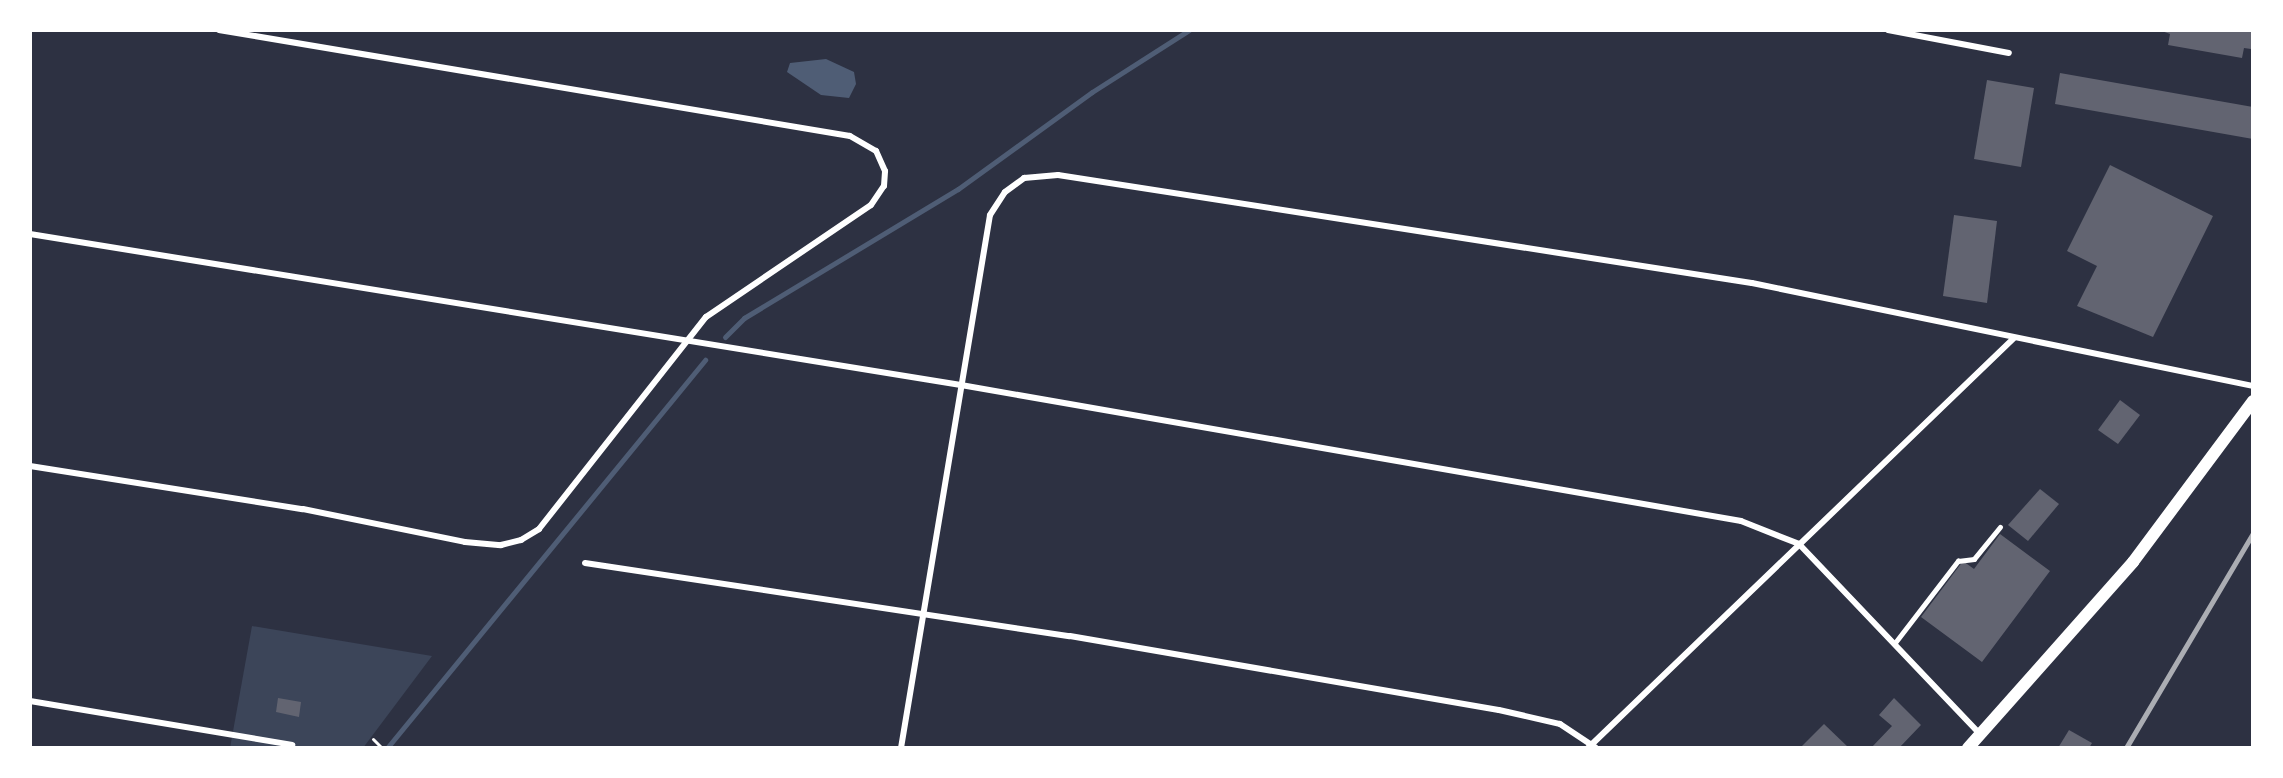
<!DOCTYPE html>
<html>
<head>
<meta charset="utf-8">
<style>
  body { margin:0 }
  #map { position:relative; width:2283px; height:778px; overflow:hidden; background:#2d3142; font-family:Manrope,sans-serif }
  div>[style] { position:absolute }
  .green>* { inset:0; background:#3c4559 }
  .water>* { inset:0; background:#4f5d75 }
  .stream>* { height:5px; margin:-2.5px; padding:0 2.5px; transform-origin:2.5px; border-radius:2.5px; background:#4f5d75 }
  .building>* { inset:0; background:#626471 }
  .path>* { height:3px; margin:-1.5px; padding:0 1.5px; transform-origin:1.5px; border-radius:1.5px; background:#fff }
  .service>* { height:4.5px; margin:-2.25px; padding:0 2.25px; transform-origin:2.25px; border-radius:2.25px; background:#fff }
  .minor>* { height:6px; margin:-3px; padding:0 3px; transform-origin:3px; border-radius:3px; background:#fff }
  .secondary>* { height:12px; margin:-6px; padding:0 6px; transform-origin:6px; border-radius:6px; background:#fff }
  .rail>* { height:4.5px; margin:-2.25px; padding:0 2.25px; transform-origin:2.25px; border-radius:2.25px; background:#abadb3 }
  span { translate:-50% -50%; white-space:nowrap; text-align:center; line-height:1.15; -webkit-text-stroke:4.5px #fff; paint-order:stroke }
  .frame { position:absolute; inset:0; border:32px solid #fff; pointer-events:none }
</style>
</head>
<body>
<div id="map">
  <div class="green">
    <i style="clip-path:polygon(252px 626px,432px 656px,363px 748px,230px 748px)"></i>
  </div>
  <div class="water">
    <i style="clip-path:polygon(826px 59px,854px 72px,856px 84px,849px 98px,821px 95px,787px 72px,790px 63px)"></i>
  </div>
  <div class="stream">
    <i style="left:725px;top:337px;width:27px;rotate:-45deg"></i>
    <i style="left:744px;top:318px;width:250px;rotate:-31.1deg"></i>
    <i style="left:958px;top:189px;width:165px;rotate:-35.9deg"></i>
    <i style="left:1092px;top:92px;width:115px;rotate:-32.6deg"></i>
    <i style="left:387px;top:748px;width:502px;rotate:-50.66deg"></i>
  </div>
  <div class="building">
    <i style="clip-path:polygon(2159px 30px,2253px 30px,2253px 37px,2251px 49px,2244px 48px,2242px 58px,2168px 45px,2170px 34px)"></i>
    <i style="clip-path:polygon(2060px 73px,2253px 107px,2253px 139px,2055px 104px)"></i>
    <i style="clip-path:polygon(1987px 80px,2034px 88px,2021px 167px,1974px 159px)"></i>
    <i style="clip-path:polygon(2110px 165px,2213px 216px,2153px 337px,2077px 306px,2097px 266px,2067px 251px)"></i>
    <i style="clip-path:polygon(1954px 215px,1997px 221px,1987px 303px,1943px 296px)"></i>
    <i style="clip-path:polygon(2120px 400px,2140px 415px,2118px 444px,2098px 430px)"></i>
    <i style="clip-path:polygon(2040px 489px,2059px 504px,2028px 541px,2008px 525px)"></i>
    <i style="clip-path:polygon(2000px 534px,2050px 571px,1982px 662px,1921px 617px,1963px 561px,1974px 569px)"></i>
    <i style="clip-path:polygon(278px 698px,301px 702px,299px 717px,276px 712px)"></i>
    <i style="clip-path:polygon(1894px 698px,1921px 725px,1899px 748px,1871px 748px,1892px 726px,1879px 715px)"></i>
    <i style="clip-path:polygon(1824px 724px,1849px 748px,1800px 748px)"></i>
    <i style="clip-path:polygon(2069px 730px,2092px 743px,2089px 748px,2058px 748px)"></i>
  </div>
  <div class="path">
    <i style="left:373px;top:739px;width:13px;rotate:45deg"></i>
  </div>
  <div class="service">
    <i style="left:1894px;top:644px;width:105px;rotate:-52.4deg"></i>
    <i style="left:1958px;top:561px;width:16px;rotate:-7deg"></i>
    <i style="left:1974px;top:559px;width:41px;rotate:-50.9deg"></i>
  </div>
  <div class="minor">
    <i style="left:1888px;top:30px;width:123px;rotate:10.8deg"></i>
    <i style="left:30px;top:234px;width:943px;rotate:9.21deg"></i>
    <i style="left:961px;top:385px;width:792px;rotate:9.89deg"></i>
    <i style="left:1741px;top:521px;width:62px;rotate:21.6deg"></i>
    <i style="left:1799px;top:544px;width:262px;rotate:46.4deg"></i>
    <i style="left:30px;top:466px;width:276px;rotate:9deg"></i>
    <i style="left:303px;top:509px;width:165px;rotate:11.5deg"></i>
    <i style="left:465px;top:542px;width:36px;rotate:5deg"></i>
    <i style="left:501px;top:545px;width:21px;rotate:-14deg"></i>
    <i style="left:521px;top:540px;width:21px;rotate:-31deg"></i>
    <i style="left:539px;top:529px;width:270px;rotate:-51.8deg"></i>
    <i style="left:706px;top:317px;width:199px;rotate:-34.2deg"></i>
    <i style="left:871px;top:205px;width:23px;rotate:-56deg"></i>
    <i style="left:884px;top:186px;width:15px;rotate:-86deg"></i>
    <i style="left:885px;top:171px;width:22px;rotate:-114deg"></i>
    <i style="left:876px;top:151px;width:30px;rotate:-150deg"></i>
    <i style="left:850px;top:136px;width:640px;rotate:-170.46deg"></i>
    <i style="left:585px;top:563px;width:490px;rotate:8.6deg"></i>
    <i style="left:1070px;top:636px;width:435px;rotate:9.8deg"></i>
    <i style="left:1499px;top:710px;width:63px;rotate:12.9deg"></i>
    <i style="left:1560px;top:724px;width:43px;rotate:33.7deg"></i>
    <i style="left:30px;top:701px;width:266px;rotate:9.5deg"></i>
    <i style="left:901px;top:748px;width:540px;rotate:-80.52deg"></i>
    <i style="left:990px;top:215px;width:27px;rotate:-57deg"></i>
    <i style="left:1005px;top:192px;width:24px;rotate:-36deg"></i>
    <i style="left:1024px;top:178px;width:34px;rotate:-5deg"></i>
    <i style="left:1058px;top:175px;width:702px;rotate:8.85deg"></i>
    <i style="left:1752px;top:283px;width:511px;rotate:11.62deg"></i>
    <i style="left:1588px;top:748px;width:591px;rotate:-43.9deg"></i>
  </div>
  <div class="secondary">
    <i style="left:1968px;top:748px;width:249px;rotate:-48.4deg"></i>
    <i style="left:2133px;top:562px;width:201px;rotate:-53.3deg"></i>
  </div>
  <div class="rail">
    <i style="left:2126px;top:748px;width:250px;rotate:-59.4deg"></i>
  </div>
  <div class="frame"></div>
</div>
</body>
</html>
